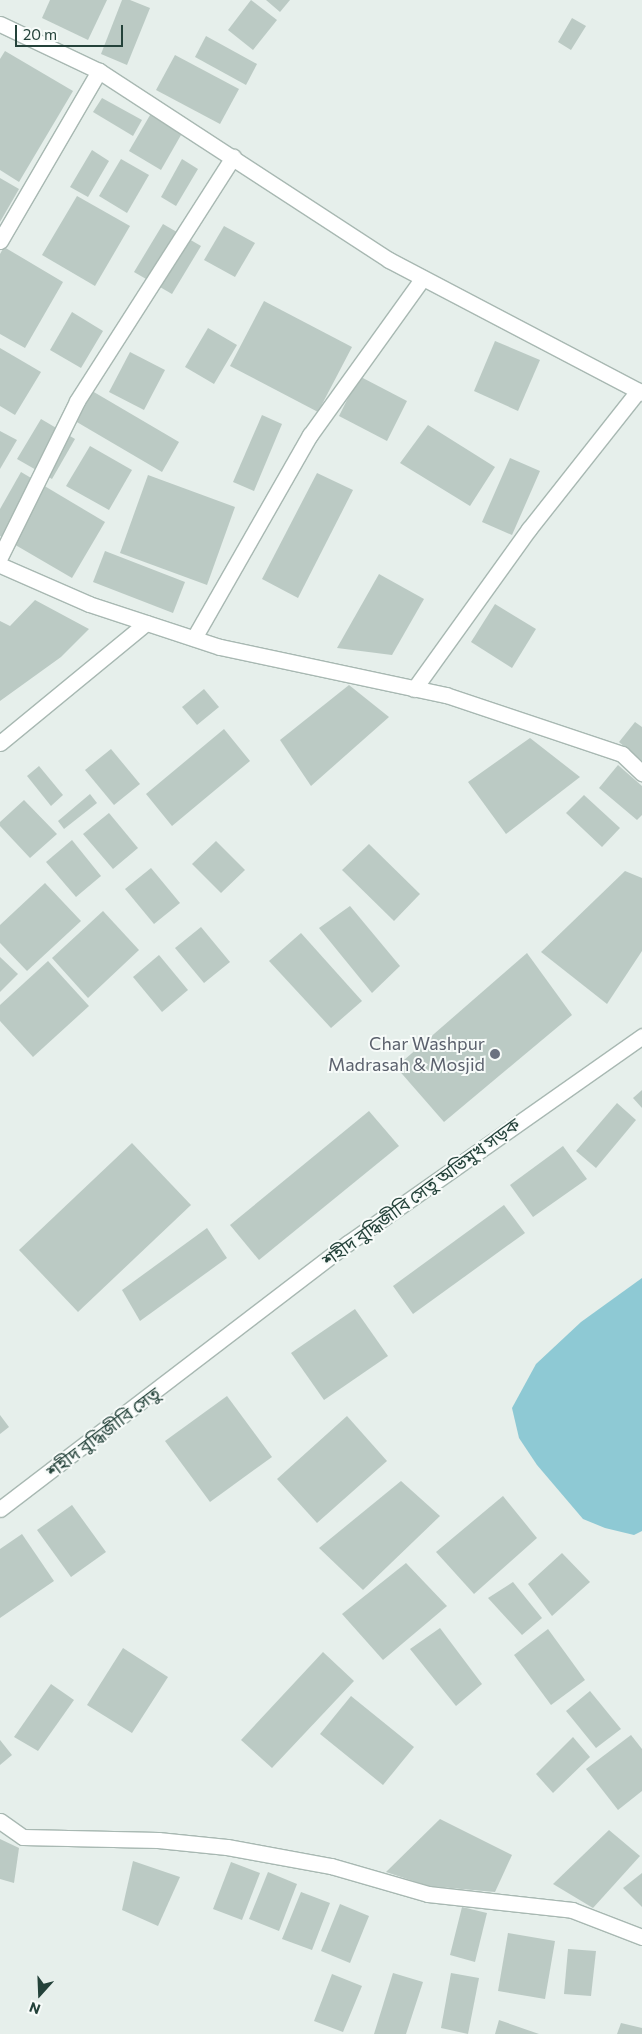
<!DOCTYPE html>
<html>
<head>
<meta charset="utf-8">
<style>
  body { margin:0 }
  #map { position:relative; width:642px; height:2034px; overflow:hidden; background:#e6efeb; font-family:Commissioner,"Noto Sans Bengali",sans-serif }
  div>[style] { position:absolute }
  .water>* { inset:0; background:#8ec9d4 }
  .building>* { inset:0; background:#bbcac4 }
  .roads { filter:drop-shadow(1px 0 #a8b8b2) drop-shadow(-1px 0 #a8b8b2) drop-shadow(0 1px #a8b8b2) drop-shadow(0 -1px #a8b8b2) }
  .street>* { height:15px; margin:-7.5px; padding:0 7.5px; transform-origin:7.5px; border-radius:7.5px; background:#fff }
  .secondary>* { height:15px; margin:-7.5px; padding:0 7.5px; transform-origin:7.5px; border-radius:7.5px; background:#fff }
  .dots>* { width:14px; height:14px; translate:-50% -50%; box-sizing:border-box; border:2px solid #f7fbf9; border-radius:50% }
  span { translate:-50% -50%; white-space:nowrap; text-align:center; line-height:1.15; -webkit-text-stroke:4px #f7fbf9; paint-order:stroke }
  .worship-label { font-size:18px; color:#5b616d }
  .right { translate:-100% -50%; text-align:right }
  .street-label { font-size:18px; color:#24423a }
  .north { position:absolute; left:15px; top:1969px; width:50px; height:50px; -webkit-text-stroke:4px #f7fbf9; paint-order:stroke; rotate:200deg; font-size:14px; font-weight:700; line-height:20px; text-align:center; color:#24423a }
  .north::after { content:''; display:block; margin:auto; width:18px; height:22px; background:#24423a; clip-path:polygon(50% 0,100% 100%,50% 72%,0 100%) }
  .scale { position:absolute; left:15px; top:25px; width:108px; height:22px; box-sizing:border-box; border:2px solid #24423a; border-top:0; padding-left:6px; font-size:15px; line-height:18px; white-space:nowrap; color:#24423a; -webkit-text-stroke:4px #f7fbf9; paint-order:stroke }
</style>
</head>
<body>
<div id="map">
  <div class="water">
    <i style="clip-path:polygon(642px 1278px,642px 1531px,634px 1535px,605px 1528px,583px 1519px,537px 1465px,519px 1438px,512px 1408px,536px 1364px,581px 1322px)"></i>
  </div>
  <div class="building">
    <i style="clip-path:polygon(50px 0,107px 0,88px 40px,42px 18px)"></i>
    <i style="clip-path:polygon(122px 0,130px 0,150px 8px,127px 65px,101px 54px)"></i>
    <i style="clip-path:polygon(251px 0,277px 20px,253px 50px,228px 30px)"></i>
    <i style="clip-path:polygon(266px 0,290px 0,280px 12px)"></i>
    <i style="clip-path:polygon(572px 18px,586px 26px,571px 50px,558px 42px)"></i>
    <i style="clip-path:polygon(206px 36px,257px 64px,246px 85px,195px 57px)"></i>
    <i style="clip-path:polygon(5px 51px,73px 91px,19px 182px,0 170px,0 59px)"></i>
    <i style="clip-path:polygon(175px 55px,239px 89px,220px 124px,156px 90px)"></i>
    <i style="clip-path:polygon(102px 98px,142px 120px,133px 136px,93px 112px)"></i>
    <i style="clip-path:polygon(153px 110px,185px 128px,161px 170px,129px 151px)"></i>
    <i style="clip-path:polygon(92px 150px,109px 161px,88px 197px,70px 187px)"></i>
    <i style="clip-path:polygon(121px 159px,149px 175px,127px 213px,99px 196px)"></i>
    <i style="clip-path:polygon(182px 159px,198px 169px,176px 206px,161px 197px)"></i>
    <i style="clip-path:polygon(0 178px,19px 189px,0 222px)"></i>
    <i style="clip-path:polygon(77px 196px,130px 226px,95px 286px,42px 255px)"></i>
    <i style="clip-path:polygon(163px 224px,201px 246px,172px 294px,134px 272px)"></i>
    <i style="clip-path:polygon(224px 226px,255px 243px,235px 277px,204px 260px)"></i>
    <i style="clip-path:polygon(4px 247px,63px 282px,25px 348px,0 334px,0 254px)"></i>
    <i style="clip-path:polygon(264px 301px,352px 347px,318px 412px,230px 366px)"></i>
    <i style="clip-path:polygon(72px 312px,103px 331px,81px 368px,50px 350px)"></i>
    <i style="clip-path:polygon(208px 328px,237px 345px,214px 384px,185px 367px)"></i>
    <i style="clip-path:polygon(495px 341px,540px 360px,518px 411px,474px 391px)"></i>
    <i style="clip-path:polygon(0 348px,41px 372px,15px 415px,0 406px)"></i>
    <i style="clip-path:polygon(130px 352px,165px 370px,144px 410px,109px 392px)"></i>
    <i style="clip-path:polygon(359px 376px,407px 401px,387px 441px,339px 416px)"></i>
    <i style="clip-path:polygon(87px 388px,179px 442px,162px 472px,70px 418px)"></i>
    <i style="clip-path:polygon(262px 415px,282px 424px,254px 491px,233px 482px)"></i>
    <i style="clip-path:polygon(41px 419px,75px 439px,52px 479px,17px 459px)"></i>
    <i style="clip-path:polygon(428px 425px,495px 467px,470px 506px,400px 463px)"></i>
    <i style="clip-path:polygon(0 431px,17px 440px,0 469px)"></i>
    <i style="clip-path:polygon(90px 446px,132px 470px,109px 510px,66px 486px)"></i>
    <i style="clip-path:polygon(510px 458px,540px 471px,512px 535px,482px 522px)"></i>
    <i style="clip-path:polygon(21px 472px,105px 522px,72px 578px,0 536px,0 509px)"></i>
    <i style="clip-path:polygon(317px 473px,353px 490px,298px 598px,262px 579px)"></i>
    <i style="clip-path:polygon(148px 475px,235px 507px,207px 585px,120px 553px)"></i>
    <i style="clip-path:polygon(105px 551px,185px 582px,173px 613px,93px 582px)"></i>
    <i style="clip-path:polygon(379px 574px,424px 599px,392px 655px,337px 648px)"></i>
    <i style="clip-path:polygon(35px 600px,89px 629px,61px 657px,0 701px,0 621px,10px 626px)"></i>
    <i style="clip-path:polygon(495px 604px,536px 629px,512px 668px,471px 642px)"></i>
    <i style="clip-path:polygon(349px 685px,389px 717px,311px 786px,280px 740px)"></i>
    <i style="clip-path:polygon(204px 689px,219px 707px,197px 725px,182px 707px)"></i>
    <i style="clip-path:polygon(635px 722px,642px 727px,642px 761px,619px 742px)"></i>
    <i style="clip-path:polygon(224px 729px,250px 761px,172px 826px,146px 794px)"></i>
    <i style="clip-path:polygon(530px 738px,580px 777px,506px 834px,468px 782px)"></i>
    <i style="clip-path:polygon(111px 749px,140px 784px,114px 805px,85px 770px)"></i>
    <i style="clip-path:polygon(618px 765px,642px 786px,642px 815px,637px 820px,599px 788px)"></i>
    <i style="clip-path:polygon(39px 766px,63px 795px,51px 806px,27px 776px)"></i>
    <i style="clip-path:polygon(90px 794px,97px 803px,64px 829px,58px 821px)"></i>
    <i style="clip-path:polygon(584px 795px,620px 828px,602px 847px,566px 813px)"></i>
    <i style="clip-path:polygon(24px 800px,57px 834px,30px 858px,0 826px,0 822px)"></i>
    <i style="clip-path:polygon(109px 813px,138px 848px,113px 869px,83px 834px)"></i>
    <i style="clip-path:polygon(72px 840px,101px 876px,76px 897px,46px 862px)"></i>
    <i style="clip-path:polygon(216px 841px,245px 870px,221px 893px,192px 864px)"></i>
    <i style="clip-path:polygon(369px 844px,420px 894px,394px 921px,342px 870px)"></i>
    <i style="clip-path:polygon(151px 868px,180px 903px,154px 924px,125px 889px)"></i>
    <i style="clip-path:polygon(625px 871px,642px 878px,642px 951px,607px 1004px,541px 952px)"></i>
    <i style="clip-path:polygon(45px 883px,81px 921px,27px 971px,0 943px,0 925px)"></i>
    <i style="clip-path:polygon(350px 906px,400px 966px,372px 993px,319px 928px)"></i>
    <i style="clip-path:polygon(103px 911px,139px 950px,88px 998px,52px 958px)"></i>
    <i style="clip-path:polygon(201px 927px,230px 962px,204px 983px,175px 948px)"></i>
    <i style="clip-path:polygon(301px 933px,362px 1001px,331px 1028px,269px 961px)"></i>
    <i style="clip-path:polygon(527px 953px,572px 1015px,444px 1122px,396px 1067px)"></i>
    <i style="clip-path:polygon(159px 955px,188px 990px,162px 1012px,133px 977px)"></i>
    <i style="clip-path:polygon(0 957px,18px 974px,0 992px)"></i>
    <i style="clip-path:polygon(48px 961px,89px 1006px,33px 1057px,0 1021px,0 1005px)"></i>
    <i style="clip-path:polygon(642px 1090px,642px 1108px,633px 1098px)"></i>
    <i style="clip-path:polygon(617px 1103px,636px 1120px,596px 1168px,576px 1151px)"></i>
    <i style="clip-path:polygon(369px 1111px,399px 1146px,259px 1260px,230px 1225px)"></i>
    <i style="clip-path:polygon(132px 1143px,191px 1205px,78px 1312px,19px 1250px)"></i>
    <i style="clip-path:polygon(563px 1146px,587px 1179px,533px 1217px,510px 1185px)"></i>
    <i style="clip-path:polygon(504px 1205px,525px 1233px,413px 1314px,393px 1286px)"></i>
    <i style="clip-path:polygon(207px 1228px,227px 1258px,140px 1321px,122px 1290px)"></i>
    <i style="clip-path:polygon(355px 1309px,388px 1356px,324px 1400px,291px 1353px)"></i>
    <i style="clip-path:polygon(227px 1396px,272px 1457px,210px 1502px,165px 1441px)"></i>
    <i style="clip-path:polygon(0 1415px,9px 1427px,0 1434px)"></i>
    <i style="clip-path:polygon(347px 1416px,387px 1461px,317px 1523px,277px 1479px)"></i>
    <i style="clip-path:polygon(401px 1481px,440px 1516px,363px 1590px,319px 1548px)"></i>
    <i style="clip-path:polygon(503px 1496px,537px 1538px,474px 1594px,436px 1552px)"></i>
    <i style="clip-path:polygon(72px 1505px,106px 1552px,71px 1577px,37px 1530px)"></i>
    <i style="clip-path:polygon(22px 1534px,54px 1581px,0 1618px,0 1549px)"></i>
    <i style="clip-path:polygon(562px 1553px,590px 1582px,552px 1616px,528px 1584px)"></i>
    <i style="clip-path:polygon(406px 1563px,447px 1606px,383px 1660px,342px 1614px)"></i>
    <i style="clip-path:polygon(513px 1582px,542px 1618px,522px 1635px,488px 1598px)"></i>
    <i style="clip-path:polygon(440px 1628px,482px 1684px,456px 1706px,410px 1649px)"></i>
    <i style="clip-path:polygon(548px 1629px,585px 1680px,551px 1705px,514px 1655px)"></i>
    <i style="clip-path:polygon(123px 1648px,168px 1677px,132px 1733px,87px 1705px)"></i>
    <i style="clip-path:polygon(323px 1652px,354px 1681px,272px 1768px,241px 1740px)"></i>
    <i style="clip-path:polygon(51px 1684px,74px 1700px,38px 1751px,14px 1737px)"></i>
    <i style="clip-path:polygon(590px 1691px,621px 1729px,596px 1748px,566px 1711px)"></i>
    <i style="clip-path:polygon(351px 1696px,414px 1747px,383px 1785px,320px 1734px)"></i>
    <i style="clip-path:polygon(631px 1735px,642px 1749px,642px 1791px,618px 1810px,586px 1769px)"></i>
    <i style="clip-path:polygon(573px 1737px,590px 1757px,553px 1793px,536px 1774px)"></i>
    <i style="clip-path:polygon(0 1740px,12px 1755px,0 1765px)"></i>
    <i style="clip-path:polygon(440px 1819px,512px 1855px,495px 1892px,428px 1886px,386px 1872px)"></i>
    <i style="clip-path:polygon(609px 1830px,640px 1856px,593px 1908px,553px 1884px)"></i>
    <i style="clip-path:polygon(0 1839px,19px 1848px,14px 1883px,0 1879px)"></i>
    <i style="clip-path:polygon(133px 1861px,180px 1877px,158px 1926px,122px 1910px)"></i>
    <i style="clip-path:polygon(231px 1862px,260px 1873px,242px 1920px,213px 1909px)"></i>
    <i style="clip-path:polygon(268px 1872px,297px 1884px,279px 1931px,249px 1919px)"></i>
    <i style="clip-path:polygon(642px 1873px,642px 1907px,623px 1888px)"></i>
    <i style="clip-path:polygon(301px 1892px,330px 1903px,312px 1950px,282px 1939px)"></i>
    <i style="clip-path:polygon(340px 1904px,369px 1916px,350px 1963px,321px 1951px)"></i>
    <i style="clip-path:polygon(462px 1907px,487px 1913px,475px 1962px,450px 1955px)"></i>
    <i style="clip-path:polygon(508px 1933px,555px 1941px,545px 1999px,498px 1991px)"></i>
    <i style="clip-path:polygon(568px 1949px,596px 1951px,591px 1996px,564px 1994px)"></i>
    <i style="clip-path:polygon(393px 1973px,423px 1982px,406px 2034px,374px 2034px)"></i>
    <i style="clip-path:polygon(451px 1973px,479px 1978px,468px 2034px,441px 2028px)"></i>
    <i style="clip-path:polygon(332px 1974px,362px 1986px,343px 2032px,314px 2021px)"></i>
    <i style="clip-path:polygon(499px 2020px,539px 2034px,495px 2034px)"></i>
    <i style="clip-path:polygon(621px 2023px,642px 2028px,642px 2034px,617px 2034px)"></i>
  </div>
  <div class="roads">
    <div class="street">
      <i style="left:0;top:241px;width:197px;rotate:-59.8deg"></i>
      <i style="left:0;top:557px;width:174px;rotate:-63.7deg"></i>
      <i style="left:77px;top:401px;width:290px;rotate:-57.4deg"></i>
      <i style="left:0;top:565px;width:97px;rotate:23.7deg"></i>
      <i style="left:89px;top:604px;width:138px;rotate:18.2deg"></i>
      <i style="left:220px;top:647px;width:231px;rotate:12deg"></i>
      <i style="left:446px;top:695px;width:186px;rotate:18.5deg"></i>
      <i style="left:622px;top:754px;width:28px;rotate:44deg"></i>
      <i style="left:194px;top:638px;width:234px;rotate:-60.3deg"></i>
      <i style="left:310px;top:435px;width:193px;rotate:-54.3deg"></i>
      <i style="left:414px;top:689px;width:197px;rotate:-54.3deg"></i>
      <i style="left:529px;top:529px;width:176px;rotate:-51.7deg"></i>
      <i style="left:0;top:743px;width:189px;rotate:-39.4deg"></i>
      <i style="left:0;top:1821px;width:28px;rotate:35deg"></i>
      <i style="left:23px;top:1837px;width:135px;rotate:1.3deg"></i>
      <i style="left:158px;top:1840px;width:69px;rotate:5.8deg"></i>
      <i style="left:227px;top:1847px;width:106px;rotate:10.4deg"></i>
      <i style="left:331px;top:1866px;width:101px;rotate:16.1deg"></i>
      <i style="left:428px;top:1894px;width:145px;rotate:6.3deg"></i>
      <i style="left:572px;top:1910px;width:75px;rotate:21.1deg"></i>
    </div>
    <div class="secondary">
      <i style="left:0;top:24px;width:110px;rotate:25.4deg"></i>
      <i style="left:99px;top:71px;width:346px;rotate:33.1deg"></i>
      <i style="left:389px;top:260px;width:286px;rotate:27.7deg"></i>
      <i style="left:0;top:1509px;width:438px;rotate:-37.4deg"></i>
      <i style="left:348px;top:1243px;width:360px;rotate:-35.1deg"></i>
    </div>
  </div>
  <div class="dots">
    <i style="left:495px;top:1054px;background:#6b7280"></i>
  </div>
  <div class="worship-label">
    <span class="right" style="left:485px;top:1054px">Char Washpur<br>Madrasah &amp; Mosjid</span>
  </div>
  <div class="street-label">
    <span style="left:421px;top:1192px;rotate:-36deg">শহীদ বুদ্ধিজীবি সেতু অভিমুখ সড়ক</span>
    <span style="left:103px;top:1432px;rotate:-37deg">শহীদ বুদ্ধিজীবি সেতু</span>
  </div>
  <div class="north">N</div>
  <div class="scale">20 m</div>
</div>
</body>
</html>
